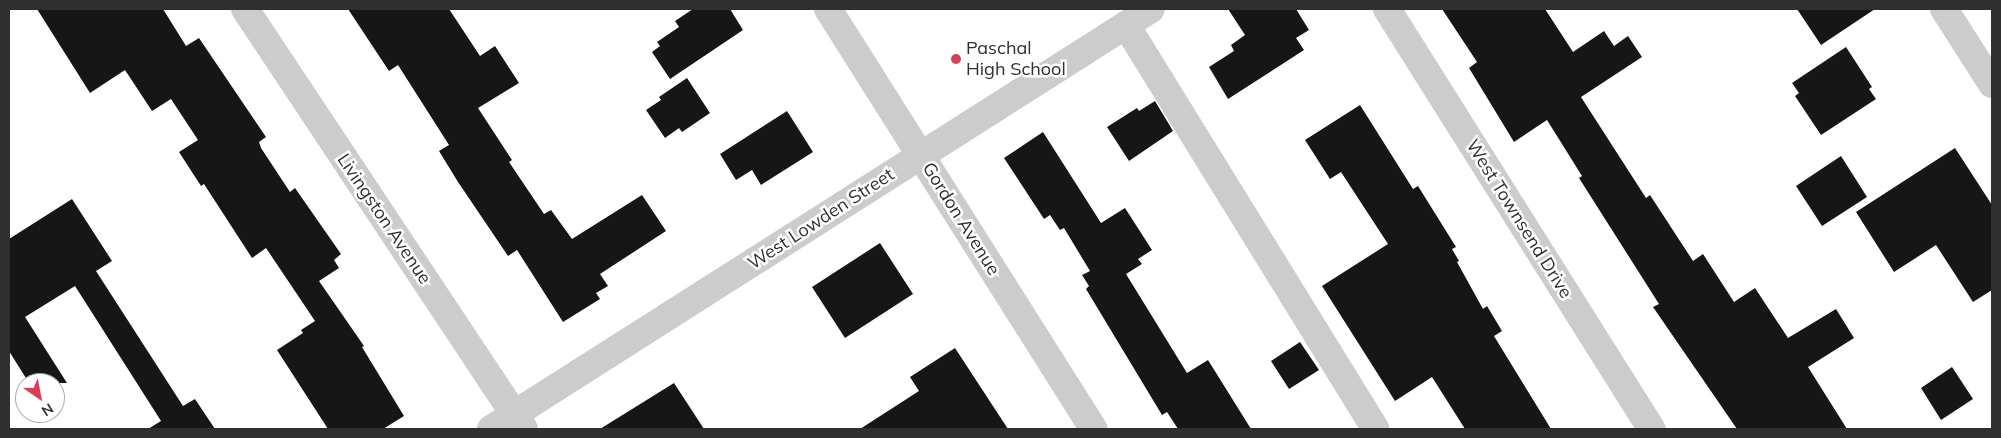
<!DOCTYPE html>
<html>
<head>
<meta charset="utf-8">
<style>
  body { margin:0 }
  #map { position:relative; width:2001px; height:438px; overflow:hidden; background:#fff; font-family:Mulish,sans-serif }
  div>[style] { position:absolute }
  .building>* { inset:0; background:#161616 }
  .minor>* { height:28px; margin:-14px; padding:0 14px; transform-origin:14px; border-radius:14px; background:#ccc }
  .dots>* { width:14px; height:14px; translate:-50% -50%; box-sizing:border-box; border:2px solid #fff; border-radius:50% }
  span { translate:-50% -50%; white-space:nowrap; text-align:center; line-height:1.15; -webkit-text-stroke:5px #fff; paint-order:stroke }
  .poi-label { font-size:18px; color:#2f2f2f }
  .left { translate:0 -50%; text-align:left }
  .street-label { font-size:18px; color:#2f2f2f }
  .frame { position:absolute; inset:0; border:10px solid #2f2f2f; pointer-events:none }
  .north { position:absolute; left:15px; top:373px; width:50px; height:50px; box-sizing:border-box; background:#fff; border:1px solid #acacac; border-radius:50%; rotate:147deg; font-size:14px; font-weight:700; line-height:20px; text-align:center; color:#2f2f2f }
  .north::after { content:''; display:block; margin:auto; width:18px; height:22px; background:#d83f55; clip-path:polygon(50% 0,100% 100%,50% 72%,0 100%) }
</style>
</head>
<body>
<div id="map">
  <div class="building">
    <i style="clip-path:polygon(37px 9px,163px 9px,186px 46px,199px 38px,266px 137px,259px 142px,261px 148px,290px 192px,295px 188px,341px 254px,334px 260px,339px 268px,319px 281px,364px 346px,362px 347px,404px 416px,383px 429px,328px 429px,277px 350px,303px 333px,301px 330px,315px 321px,266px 248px,252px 258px,204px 184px,201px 186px,179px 152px,198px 140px,171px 99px,152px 111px,125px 70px,90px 93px)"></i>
    <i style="clip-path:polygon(348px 9px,449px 9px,480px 56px,495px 46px,519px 83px,478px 108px,512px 160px,509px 162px,544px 214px,551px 210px,572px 239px,642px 195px,666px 231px,600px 274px,608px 286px,596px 293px,600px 299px,563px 322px,517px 250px,508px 256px,458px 182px,439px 151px,449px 145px,398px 65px,389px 71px)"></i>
    <i style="clip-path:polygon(693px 9px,730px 9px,743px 30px,670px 79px,652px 52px,660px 46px,657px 42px,679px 27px,675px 21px)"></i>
    <i style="clip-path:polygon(1228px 9px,1296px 9px,1309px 30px,1296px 38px,1304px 50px,1228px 99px,1209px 67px,1234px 51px,1231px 45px,1245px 35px)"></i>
    <i style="clip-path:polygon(1442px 9px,1545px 9px,1573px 52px,1604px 31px,1614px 46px,1628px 36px,1642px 57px,1581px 97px,1646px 198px,1650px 195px,1693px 261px,1703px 254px,1734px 302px,1755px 288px,1788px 338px,1836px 309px,1854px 338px,1808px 367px,1847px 429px,1737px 429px,1653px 307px,1659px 304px,1579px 178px,1582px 176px,1547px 120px,1514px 142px,1469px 68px,1477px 62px)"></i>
    <i style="clip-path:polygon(1797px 9px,1875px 9px,1821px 45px)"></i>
    <i style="clip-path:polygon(1846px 47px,1872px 87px,1869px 89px,1876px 99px,1821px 135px,1795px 96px,1799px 93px,1792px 83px)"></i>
    <i style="clip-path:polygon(687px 78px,710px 113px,682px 132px,679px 128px,665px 138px,646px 110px,661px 100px,659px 97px)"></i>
    <i style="clip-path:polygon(1155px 101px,1173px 131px,1129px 161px,1107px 127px,1137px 108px,1139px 111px)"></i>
    <i style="clip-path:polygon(1360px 105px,1413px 189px,1418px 186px,1456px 247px,1452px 249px,1459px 261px,1457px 262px,1483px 309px,1487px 306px,1502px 331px,1494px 336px,1551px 429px,1465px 429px,1432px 377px,1395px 401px,1322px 286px,1388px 244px,1341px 172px,1330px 179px,1305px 140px)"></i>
    <i style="clip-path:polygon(787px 111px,813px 152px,761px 185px,752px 170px,736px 180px,720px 154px)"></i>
    <i style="clip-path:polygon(1043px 132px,1101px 223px,1125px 208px,1152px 250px,1138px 259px,1142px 264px,1126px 274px,1187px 373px,1208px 360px,1251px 429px,1178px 429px,1167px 412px,1162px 415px,1086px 289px,1089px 286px,1082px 275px,1090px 271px,1064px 228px,1060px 230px,1050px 215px,1044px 219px,1004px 158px)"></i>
    <i style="clip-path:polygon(1955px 148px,1992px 205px,1992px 290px,1973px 302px,1936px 245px,1894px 272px,1856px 212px)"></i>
    <i style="clip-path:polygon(1841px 156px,1867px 197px,1822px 226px,1796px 186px)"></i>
    <i style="clip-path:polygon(72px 199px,112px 261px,96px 271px,183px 406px,195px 399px,215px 429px,148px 429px,161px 421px,75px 286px,25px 317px,67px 383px,29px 383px,9px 351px,9px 239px)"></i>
    <i style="clip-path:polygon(880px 243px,913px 294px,845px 338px,812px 287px)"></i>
    <i style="clip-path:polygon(1300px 342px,1319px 370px,1289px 389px,1271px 361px)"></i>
    <i style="clip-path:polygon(955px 348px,1008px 429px,860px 429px,919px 391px,910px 377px)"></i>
    <i style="clip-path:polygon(1952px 367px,1973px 399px,1941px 420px,1921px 388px)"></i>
    <i style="clip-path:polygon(674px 383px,704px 429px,600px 429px)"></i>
  </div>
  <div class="minor">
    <i style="left:245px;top:9px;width:504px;rotate:56.4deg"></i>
    <i style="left:828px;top:9px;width:497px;rotate:57.7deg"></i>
    <i style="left:1387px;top:9px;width:497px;rotate:57.8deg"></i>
    <i style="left:1944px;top:9px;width:89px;rotate:57.4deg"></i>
    <i style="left:1126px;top:25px;width:475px;rotate:58.3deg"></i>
    <i style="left:491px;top:429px;width:782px;rotate:-32.47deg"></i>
  </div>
  <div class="dots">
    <i style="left:956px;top:59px;background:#d83f55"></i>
  </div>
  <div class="poi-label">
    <span class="left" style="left:966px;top:59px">Paschal<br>High School</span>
  </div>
  <div class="street-label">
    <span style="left:384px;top:219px;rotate:56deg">Livingston Avenue</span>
    <span style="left:821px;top:219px;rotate:-33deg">West Lowden Street</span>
    <span style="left:961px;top:219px;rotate:58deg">Gordon Avenue</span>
    <span style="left:1519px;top:219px;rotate:58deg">West Townsend Drive</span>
  </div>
  <div class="frame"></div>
  <div class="north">N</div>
</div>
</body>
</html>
